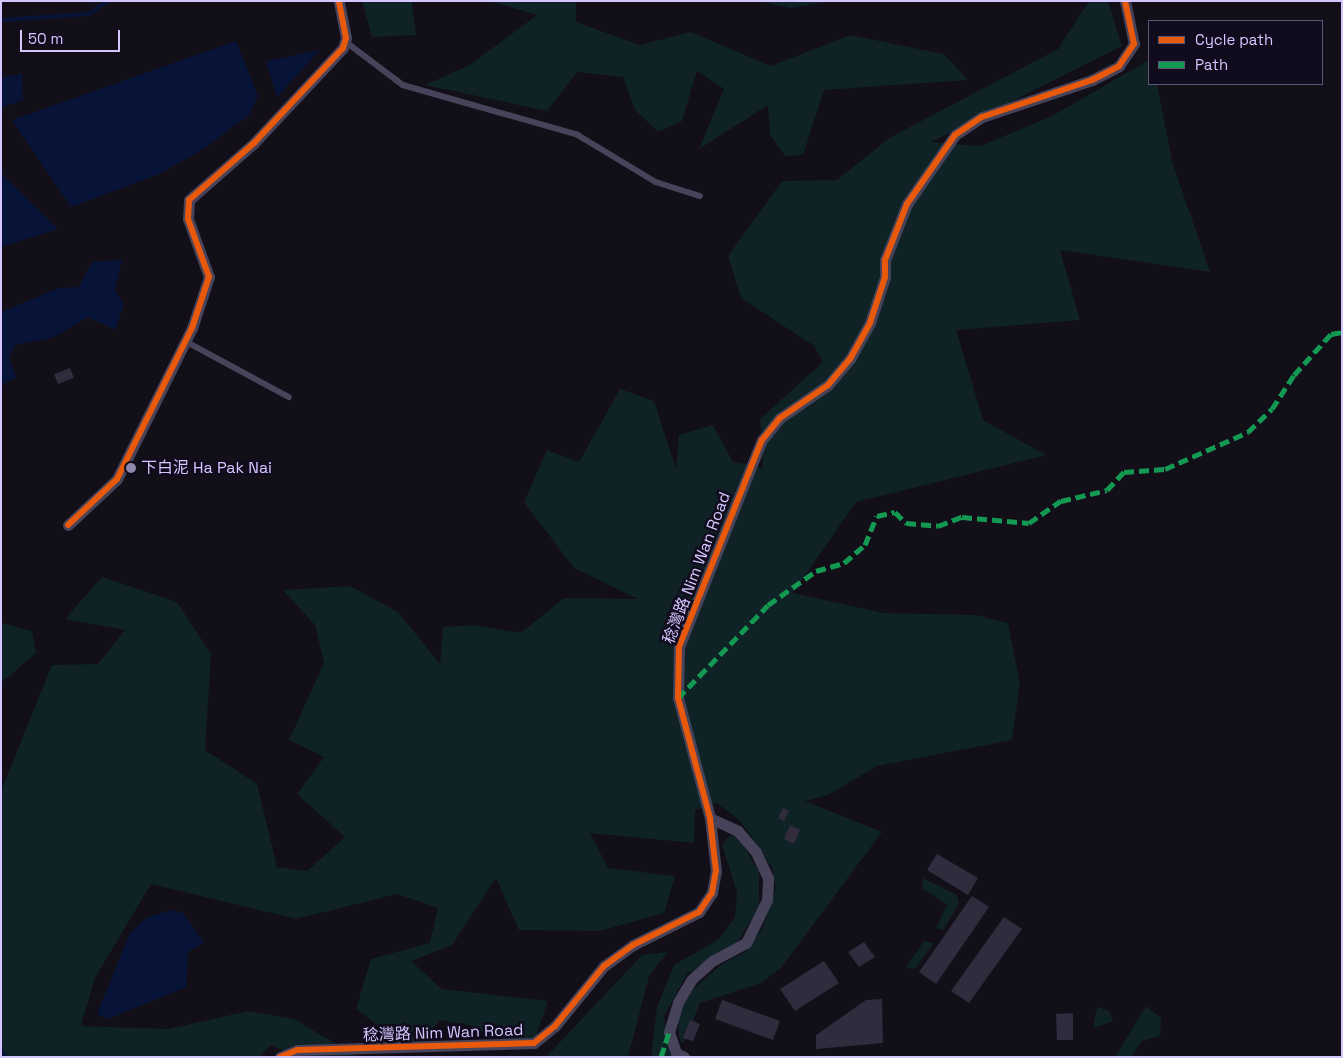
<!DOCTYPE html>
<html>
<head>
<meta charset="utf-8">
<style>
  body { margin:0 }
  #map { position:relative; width:1343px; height:1058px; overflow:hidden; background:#120f19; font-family:"Space Grotesk","Noto Sans SC",sans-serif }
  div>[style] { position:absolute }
  .green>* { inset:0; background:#0f2225 }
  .water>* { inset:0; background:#081437 }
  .stream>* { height:4px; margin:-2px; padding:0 2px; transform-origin:2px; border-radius:2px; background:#081437 }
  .building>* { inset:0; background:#302b3d }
  .service>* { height:5.5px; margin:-2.75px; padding:0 2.75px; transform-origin:2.75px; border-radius:2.75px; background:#47435a }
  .minor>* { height:11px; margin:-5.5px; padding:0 5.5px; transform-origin:5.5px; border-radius:5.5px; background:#47435a }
  .quiet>* { height:5px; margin-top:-2.5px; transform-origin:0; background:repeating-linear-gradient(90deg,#139951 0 10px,transparent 0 15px) }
  .cycleway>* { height:6px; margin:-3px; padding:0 3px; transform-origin:3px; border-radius:3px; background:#e8590c }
  .dots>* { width:14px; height:14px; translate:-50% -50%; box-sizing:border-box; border:2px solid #100b1d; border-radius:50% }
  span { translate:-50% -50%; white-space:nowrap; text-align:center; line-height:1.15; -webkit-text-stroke:5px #100b1d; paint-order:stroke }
  .poi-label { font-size:16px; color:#d4c7ff }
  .left { translate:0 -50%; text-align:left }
  .street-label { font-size:16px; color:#d4c7ff }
  .frame { position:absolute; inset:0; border:2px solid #d4c7ff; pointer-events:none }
  .legend { position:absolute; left:1148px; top:20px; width:175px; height:65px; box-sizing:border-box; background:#100b1d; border:1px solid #5e5677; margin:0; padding:6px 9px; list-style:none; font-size:15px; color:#d4c7ff }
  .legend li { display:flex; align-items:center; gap:10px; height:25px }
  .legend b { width:25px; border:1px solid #5e5677 }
  .scale { position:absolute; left:20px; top:30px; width:100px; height:22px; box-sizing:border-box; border:2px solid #d4c7ff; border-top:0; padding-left:6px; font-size:15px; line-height:18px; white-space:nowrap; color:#d4c7ff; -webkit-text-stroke:4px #100b1d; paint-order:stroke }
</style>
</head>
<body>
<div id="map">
  <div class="green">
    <i style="clip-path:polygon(362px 1px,417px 1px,412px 3px,416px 35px,372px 37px)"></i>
    <i style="clip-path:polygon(490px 1px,576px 1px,576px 22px,640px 45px,691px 32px,771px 66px,850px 35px,944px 54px,968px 80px,824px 90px,803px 155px,785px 156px,770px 135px,768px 105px,699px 149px,724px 89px,697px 71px,682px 121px,658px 132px,635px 110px,623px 77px,577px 72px,547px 111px,425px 85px,470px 65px,537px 15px)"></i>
    <i style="clip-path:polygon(758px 1px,831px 1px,791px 8px)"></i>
    <i style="clip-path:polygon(1089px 1px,1108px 1px,1122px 46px,931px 142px,980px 146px,1052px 116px,1149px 60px,1149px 84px,1157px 84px,1172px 161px,1210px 272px,1060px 250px,1080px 320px,956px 330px,983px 420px,1046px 455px,856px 502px,793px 593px,884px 613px,976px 615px,1008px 623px,1020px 683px,1012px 740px,877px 766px,828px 795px,805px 801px,882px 832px,780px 969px,761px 983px,700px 1003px,683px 1044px,680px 1040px,677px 1023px,688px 994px,719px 966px,745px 952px,763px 927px,776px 888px,772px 868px,759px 847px,739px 820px,717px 803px,695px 810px,694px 843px,590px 833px,608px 868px,675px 876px,664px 913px,600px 931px,519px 930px,496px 878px,452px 945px,411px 961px,442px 989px,548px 1001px,531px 1050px,468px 1025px,440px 1020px,413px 1052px,356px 1009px,371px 959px,430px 943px,438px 908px,397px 894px,296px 919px,151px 884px,95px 978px,81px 1026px,168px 1029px,249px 1011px,294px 1019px,358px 1057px,298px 1057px,271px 1045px,259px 1057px,1px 1057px,1px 791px,52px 665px,98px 664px,125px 630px,65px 619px,102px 577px,177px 602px,211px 654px,205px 750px,257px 784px,277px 867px,307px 871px,345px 837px,297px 794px,324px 757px,289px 740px,324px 663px,315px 625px,283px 590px,350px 586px,398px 612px,440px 664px,443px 627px,474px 625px,521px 633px,564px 598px,638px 599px,574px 568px,524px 502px,547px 450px,579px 462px,620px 389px,654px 401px,676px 469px,679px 435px,713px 425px,733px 462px,763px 468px,760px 419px,823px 362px,814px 346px,741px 298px,728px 256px,782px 181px,837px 180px,891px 137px,1058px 49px)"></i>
    <i style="clip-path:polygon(1px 623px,32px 631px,36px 653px,1px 683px)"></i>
    <i style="clip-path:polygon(730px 835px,738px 837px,759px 871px,759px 908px,737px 943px,687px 974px,664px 1016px,672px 1057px,651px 1057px,657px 1007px,674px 965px,719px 939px,735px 917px,737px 892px,722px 845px)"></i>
    <i style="clip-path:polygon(923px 878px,957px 895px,959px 904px,943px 930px,936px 928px,947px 905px,922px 888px)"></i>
    <i style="clip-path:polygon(924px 941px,934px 943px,915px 969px,906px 967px)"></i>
    <i style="clip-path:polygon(668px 952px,649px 976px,628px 1057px,546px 1057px,642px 955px)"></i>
    <i style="clip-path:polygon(1146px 1006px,1161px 1018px,1160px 1036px,1142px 1041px,1131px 1057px,1115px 1057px)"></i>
    <i style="clip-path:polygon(1097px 1007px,1109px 1011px,1113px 1021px,1093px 1028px)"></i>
  </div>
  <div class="water">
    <i style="clip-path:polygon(236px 41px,258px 96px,249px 115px,202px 150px,157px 175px,71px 207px,12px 120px)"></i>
    <i style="clip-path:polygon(320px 50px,277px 97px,266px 61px)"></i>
    <i style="clip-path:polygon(22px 73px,23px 100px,1px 108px,1px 78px)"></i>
    <i style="clip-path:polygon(1px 173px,58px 229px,1px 247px)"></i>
    <i style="clip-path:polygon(122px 260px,115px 290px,124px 304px,115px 330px,88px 317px,52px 338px,15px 345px,9px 357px,16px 378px,1px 385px,1px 312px,59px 288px,79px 287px,92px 262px)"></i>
    <i style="clip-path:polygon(171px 910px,183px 913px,204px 942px,188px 952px,186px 987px,108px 1019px,97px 1014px,130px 933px,146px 918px)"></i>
  </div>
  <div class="stream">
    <i style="left:1px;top:20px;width:88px;rotate:-3.9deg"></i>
    <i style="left:89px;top:14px;width:22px;rotate:-36deg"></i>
    <i style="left:1px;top:1050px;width:9px;rotate:54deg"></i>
  </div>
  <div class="building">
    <i style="clip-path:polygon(70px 368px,74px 378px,58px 384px,54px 374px)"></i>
    <i style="clip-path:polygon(783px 808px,789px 811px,784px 821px,778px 818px)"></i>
    <i style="clip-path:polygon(790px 825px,800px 830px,794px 844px,784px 839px)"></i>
    <i style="clip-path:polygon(937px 854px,978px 878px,968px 895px,927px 870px)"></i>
    <i style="clip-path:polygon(972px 896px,989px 907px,936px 984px,919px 972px)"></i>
    <i style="clip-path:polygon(1004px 917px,1022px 929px,969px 1003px,951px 991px)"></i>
    <i style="clip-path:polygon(864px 942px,875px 957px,859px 967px,848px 952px)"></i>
    <i style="clip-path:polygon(824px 961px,839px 983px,795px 1011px,780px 989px)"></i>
    <i style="clip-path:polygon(882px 999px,883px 1043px,816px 1049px,816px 1035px,866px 1000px)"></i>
    <i style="clip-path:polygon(722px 1000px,780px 1021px,773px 1040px,715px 1019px)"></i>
    <i style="clip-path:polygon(1073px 1013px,1073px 1040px,1057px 1040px,1056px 1014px)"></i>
    <i style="clip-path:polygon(690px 1020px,700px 1024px,693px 1041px,683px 1038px)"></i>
  </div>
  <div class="service">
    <i style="left:346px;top:42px;width:71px;rotate:37deg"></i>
    <i style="left:403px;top:85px;width:182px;rotate:15.9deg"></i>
    <i style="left:578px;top:135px;width:91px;rotate:31.1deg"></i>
    <i style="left:656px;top:182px;width:46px;rotate:17.7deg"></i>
    <i style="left:185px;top:341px;width:118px;rotate:28.3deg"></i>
  </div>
  <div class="minor">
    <i style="left:68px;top:525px;width:67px;rotate:-43.2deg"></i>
    <i style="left:117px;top:479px;width:169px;rotate:-63.6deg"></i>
    <i style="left:192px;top:328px;width:54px;rotate:-71.6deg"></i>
    <i style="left:209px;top:277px;width:62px;rotate:-109.9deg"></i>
    <i style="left:188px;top:219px;width:19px;rotate:-87deg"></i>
    <i style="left:189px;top:200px;width:86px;rotate:-41.2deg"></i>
    <i style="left:254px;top:143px;width:130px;rotate:-46.9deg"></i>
    <i style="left:343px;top:48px;width:10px;rotate:-73deg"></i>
    <i style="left:346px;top:38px;width:38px;rotate:-101deg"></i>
    <i style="left:280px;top:1057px;width:18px;rotate:-22deg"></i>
    <i style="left:297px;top:1050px;width:237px;rotate:-1.7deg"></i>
    <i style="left:534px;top:1043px;width:27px;rotate:-39deg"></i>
    <i style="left:555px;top:1026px;width:77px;rotate:-50.8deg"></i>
    <i style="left:604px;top:966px;width:36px;rotate:-36deg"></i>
    <i style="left:633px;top:945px;width:74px;rotate:-26.6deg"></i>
    <i style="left:699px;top:912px;width:23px;rotate:-56deg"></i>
    <i style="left:712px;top:893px;width:22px;rotate:-80deg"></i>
    <i style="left:716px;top:871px;width:53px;rotate:-96.5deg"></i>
    <i style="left:710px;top:818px;width:124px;rotate:-104.9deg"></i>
    <i style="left:678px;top:698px;width:51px;rotate:-88.9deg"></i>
    <i style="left:679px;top:647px;width:223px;rotate:-68.2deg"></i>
    <i style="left:762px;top:440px;width:28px;rotate:-51deg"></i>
    <i style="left:780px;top:418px;width:58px;rotate:-34.5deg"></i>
    <i style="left:828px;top:385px;width:34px;rotate:-50deg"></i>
    <i style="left:850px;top:359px;width:41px;rotate:-60.9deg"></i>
    <i style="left:870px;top:323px;width:48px;rotate:-71.9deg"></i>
    <i style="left:885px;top:277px;width:17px;rotate:-90deg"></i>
    <i style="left:885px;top:260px;width:60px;rotate:-68.6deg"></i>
    <i style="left:907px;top:204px;width:84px;rotate:-55.2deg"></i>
    <i style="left:955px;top:135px;width:32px;rotate:-34deg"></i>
    <i style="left:982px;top:117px;width:116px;rotate:-18.6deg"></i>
    <i style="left:1092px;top:80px;width:30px;rotate:-27deg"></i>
    <i style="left:1119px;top:66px;width:27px;rotate:-56deg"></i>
    <i style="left:1134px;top:44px;width:44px;rotate:-101.8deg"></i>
    <i style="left:684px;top:1057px;width:9px;rotate:-153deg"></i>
    <i style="left:676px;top:1053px;width:22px;rotate:-108deg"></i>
    <i style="left:669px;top:1032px;width:31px;rotate:-73deg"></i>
    <i style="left:678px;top:1002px;width:26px;rotate:-59deg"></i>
    <i style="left:691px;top:980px;width:28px;rotate:-42deg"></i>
    <i style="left:712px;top:961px;width:38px;rotate:-28deg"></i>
    <i style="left:746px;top:943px;width:48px;rotate:-64deg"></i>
    <i style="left:767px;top:900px;width:22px;rotate:-87deg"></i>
    <i style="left:768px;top:878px;width:29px;rotate:-115deg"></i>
    <i style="left:756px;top:852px;width:28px;rotate:-131deg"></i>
    <i style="left:738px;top:831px;width:31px;rotate:-155deg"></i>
  </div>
  <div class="quiet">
    <i style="left:678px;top:698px;width:129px;rotate:-45.9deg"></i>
    <i style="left:768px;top:605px;width:59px;rotate:-35.3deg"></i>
    <i style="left:816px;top:571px;width:29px;rotate:-16deg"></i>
    <i style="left:844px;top:563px;width:28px;rotate:-41deg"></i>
    <i style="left:865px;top:545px;width:31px;rotate:-68deg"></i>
    <i style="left:877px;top:516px;width:18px;rotate:-13deg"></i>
    <i style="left:895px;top:512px;width:16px;rotate:45deg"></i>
    <i style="left:906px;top:523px;width:32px;rotate:5deg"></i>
    <i style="left:938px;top:526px;width:26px;rotate:-21deg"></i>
    <i style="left:962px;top:517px;width:67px;rotate:5.1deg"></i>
    <i style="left:1029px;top:523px;width:39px;rotate:-35deg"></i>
    <i style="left:1061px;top:501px;width:47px;rotate:-13.4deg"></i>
    <i style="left:1107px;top:490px;width:25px;rotate:-47deg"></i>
    <i style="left:1124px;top:472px;width:41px;rotate:-4.2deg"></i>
    <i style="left:1165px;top:469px;width:91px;rotate:-24deg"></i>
    <i style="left:1248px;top:432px;width:33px;rotate:-44deg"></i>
    <i style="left:1272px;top:409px;width:40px;rotate:-57.1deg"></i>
    <i style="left:1294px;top:375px;width:55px;rotate:-47.9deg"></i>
    <i style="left:1331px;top:334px;width:11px;rotate:-10deg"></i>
    <i style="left:661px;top:1057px;width:26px;rotate:-72deg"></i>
  </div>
  <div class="cycleway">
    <i style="left:68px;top:525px;width:67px;rotate:-43.2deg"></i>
    <i style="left:117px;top:479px;width:169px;rotate:-63.6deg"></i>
    <i style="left:192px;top:328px;width:54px;rotate:-71.6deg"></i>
    <i style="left:209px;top:277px;width:62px;rotate:-109.9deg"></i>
    <i style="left:188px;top:219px;width:19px;rotate:-87deg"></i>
    <i style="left:189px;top:200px;width:86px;rotate:-41.2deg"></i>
    <i style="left:254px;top:143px;width:130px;rotate:-46.9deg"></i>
    <i style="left:343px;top:48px;width:10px;rotate:-73deg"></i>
    <i style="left:346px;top:38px;width:38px;rotate:-101deg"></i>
    <i style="left:280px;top:1057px;width:18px;rotate:-22deg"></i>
    <i style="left:297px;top:1050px;width:237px;rotate:-1.7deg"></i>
    <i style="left:534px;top:1043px;width:27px;rotate:-39deg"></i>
    <i style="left:555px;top:1026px;width:77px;rotate:-50.8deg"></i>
    <i style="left:604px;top:966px;width:36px;rotate:-36deg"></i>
    <i style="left:633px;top:945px;width:74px;rotate:-26.6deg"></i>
    <i style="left:699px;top:912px;width:23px;rotate:-56deg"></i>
    <i style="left:712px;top:893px;width:22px;rotate:-80deg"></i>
    <i style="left:716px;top:871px;width:53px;rotate:-96.5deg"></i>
    <i style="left:710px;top:818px;width:124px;rotate:-104.9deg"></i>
    <i style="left:678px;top:698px;width:51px;rotate:-88.9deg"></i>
    <i style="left:679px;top:647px;width:223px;rotate:-68.2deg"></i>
    <i style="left:762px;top:440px;width:28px;rotate:-51deg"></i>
    <i style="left:780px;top:418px;width:58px;rotate:-34.5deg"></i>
    <i style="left:828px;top:385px;width:34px;rotate:-50deg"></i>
    <i style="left:850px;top:359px;width:41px;rotate:-60.9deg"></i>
    <i style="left:870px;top:323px;width:48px;rotate:-71.9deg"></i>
    <i style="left:885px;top:277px;width:17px;rotate:-90deg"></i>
    <i style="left:885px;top:260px;width:60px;rotate:-68.6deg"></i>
    <i style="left:907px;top:204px;width:84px;rotate:-55.2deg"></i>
    <i style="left:955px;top:135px;width:32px;rotate:-34deg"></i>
    <i style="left:982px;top:117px;width:116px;rotate:-18.6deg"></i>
    <i style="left:1092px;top:80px;width:30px;rotate:-27deg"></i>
    <i style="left:1119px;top:66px;width:27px;rotate:-56deg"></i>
    <i style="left:1134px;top:44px;width:44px;rotate:-101.8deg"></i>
  </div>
  <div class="dots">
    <i style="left:131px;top:468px;background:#9087ae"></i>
  </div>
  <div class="poi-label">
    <span class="left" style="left:141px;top:468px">下白泥 Ha Pak Nai</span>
  </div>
  <div class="street-label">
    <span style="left:697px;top:568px;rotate:-69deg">稔灣路 Nim Wan Road</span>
    <span style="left:443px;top:1033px;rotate:-2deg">稔灣路 Nim Wan Road</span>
  </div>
  <div class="frame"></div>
  <ul class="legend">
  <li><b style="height:6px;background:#e8590c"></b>Cycle path</li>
  <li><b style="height:6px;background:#139951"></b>Path</li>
  </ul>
  <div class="scale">50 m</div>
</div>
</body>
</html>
